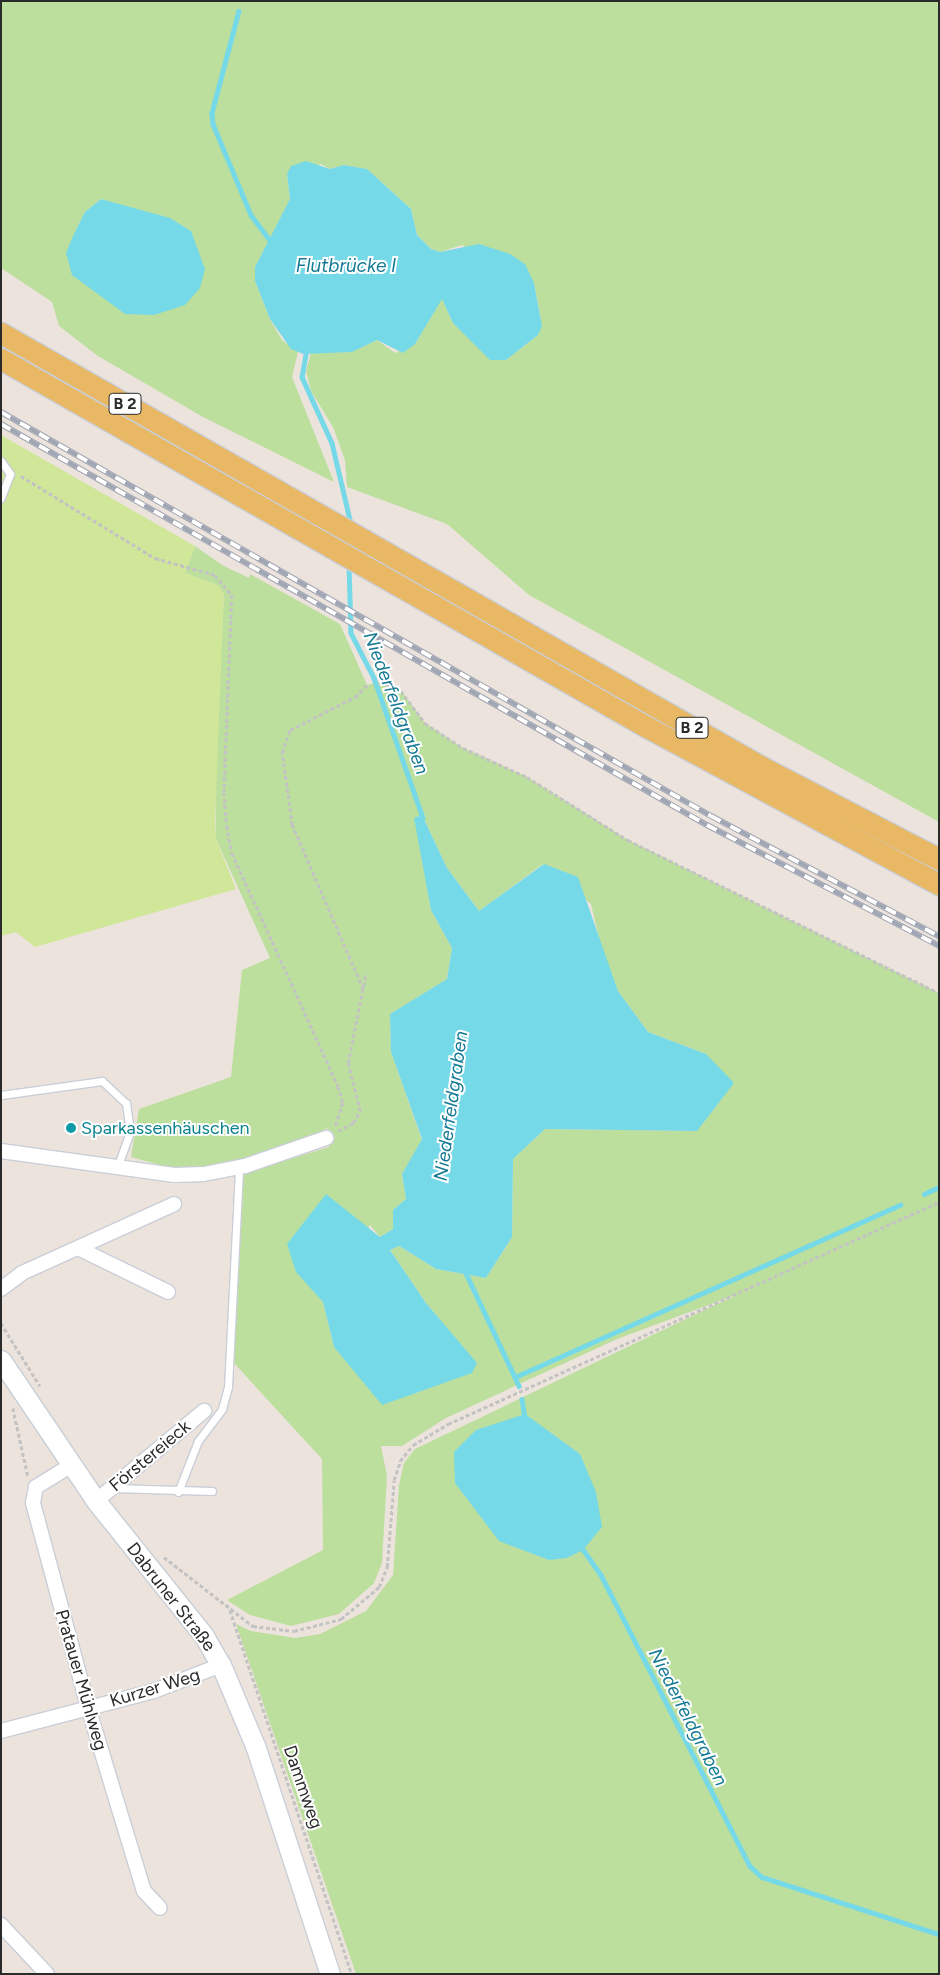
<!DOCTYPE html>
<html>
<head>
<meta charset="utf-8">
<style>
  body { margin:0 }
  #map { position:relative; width:940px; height:1975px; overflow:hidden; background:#ece3dd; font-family:Figtree,sans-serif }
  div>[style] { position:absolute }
  .green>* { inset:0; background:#bcdf9d }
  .pitch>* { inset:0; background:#d0e699 }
  .water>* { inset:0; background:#76d9e8 }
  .stream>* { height:4.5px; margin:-2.25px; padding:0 2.25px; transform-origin:2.25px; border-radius:2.25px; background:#76d9e8 }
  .path>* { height:2.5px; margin-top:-1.25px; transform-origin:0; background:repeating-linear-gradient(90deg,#c3c3c3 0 4px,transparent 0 6.5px) }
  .roads { filter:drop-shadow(1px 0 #c9ced7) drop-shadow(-1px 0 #c9ced7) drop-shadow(0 1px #c9ced7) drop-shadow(0 -1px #c9ced7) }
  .lane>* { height:7px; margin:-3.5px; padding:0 3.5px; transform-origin:3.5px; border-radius:3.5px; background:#fff }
  .street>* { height:14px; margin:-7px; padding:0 7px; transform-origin:7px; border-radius:7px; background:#fff }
  .secondary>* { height:19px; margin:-9.5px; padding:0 9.5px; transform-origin:9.5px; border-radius:9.5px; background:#fff }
  .primary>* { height:21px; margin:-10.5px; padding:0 10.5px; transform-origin:10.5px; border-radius:10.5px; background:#e9b865 }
  .rail>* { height:5.5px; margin-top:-2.75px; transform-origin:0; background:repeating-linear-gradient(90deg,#fff 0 11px,#a0a6b4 0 22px); box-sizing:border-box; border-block:1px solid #a0a6b4 }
  .dots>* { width:14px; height:14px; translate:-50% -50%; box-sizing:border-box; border:2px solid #fff; border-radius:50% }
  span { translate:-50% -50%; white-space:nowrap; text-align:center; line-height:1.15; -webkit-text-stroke:4px #fff; paint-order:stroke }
  .shield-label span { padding:1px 4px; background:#fff; border:1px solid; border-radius:4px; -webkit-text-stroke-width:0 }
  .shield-label { font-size:16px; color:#2a2a2a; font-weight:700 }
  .culture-label { font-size:18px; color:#0d838f }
  .left { translate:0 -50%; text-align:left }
  .street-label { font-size:18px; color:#2a2a2a }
  .water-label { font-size:19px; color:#157a94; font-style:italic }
  .frame { position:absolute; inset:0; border:2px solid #2a2a2a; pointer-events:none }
</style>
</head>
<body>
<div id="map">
  <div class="green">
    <i style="clip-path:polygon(evenodd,1px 1px,939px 1px,939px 822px,529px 595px,447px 524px,347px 487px,345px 460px,333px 427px,311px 391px,306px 371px,311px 353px,351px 352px,377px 340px,395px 353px,415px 344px,442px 298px,453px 323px,506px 360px,538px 335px,541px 320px,534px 283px,462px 245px,440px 252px,431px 249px,417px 235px,411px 209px,367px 169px,344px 165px,330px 169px,321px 164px,287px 174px,290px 199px,255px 268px,255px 281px,270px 319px,282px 340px,298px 352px,292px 377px,334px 482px,203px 417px,98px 356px,59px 326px,52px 302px,1px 268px,1px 1px,101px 199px,133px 209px,66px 253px,85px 212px,101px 199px)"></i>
    <i style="clip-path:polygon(evenodd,195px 546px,222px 565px,249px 578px,250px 574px,340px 624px,367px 685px,379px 682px,401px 691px,425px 723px,463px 748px,527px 777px,628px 840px,939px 993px,939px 1974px,356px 1974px,236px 1624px,251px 1631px,295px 1638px,320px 1634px,366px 1611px,393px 1575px,399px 1485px,404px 1463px,415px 1449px,738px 1294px,617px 1339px,446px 1418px,402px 1446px,381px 1446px,387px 1476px,382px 1563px,374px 1583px,339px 1614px,291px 1626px,250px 1615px,227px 1600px,323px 1550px,322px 1459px,233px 1362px,243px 1174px,329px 1147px,327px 1127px,324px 1132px,243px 1161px,202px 1168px,171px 1168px,131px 1157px,139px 1109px,231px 1077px,242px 970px,270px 958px,216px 839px,215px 749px,224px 594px,217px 585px,185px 573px,195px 546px,422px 815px,447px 868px,479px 911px,543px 864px,591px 904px,604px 959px,618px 991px,648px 1032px,706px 1054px,697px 1131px,545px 1129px,513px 1159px,512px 1237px,486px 1278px,436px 1269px,399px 1246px,390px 1250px,426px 1303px,476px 1363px,334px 1347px,323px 1302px,370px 1225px,380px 1237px,393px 1229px,393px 1210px,406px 1199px,402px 1174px,422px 1140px,391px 1052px,390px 1014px,447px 979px,452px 948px,431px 910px,415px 818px,422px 815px)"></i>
  </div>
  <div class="pitch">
    <i style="clip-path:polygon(1px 435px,195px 546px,185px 573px,217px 585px,224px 594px,215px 818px,216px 839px,236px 889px,35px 947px,16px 932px,1px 936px)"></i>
  </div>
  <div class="water">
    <i style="clip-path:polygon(306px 161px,330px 169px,344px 165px,367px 169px,411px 209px,417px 235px,431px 249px,440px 252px,479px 244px,510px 254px,525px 264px,534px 283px,542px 326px,538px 335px,506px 360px,490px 360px,453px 323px,442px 299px,415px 344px,403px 353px,377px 340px,352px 352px,303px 354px,291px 349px,270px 319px,255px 281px,255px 267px,290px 199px,287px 174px,291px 166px)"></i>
    <i style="clip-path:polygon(101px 199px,170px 218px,191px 231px,205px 269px,200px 288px,185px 305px,154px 315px,125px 314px,72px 275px,66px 253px,73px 236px,85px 212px)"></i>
    <i style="clip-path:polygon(422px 815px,447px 868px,479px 911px,544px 864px,578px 877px,618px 991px,648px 1032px,706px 1054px,734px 1083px,697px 1131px,545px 1129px,513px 1159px,512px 1237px,486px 1278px,436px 1269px,399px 1246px,390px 1250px,426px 1303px,477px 1363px,472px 1373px,382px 1405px,334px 1347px,323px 1302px,296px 1272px,287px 1244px,326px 1194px,380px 1237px,393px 1229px,393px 1210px,406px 1199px,402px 1174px,422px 1139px,391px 1052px,390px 1014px,447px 979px,452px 948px,431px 910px,414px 818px)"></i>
    <i style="clip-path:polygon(525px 1414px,580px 1454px,596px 1492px,602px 1527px,583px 1550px,567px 1558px,549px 1560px,499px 1541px,455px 1483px,454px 1452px,476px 1430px)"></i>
  </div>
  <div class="stream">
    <i style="left:239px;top:11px;width:106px;rotate:104.8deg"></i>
    <i style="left:212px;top:113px;width:11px;rotate:85deg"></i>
    <i style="left:213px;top:124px;width:99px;rotate:67.3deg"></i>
    <i style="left:251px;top:215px;width:36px;rotate:53deg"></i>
    <i style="left:307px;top:349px;width:28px;rotate:100deg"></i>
    <i style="left:302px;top:377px;width:72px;rotate:65.6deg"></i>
    <i style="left:332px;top:443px;width:83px;rotate:76.8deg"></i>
    <i style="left:349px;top:563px;width:70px;rotate:88.4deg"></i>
    <i style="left:351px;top:633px;width:51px;rotate:62.9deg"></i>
    <i style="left:374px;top:678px;width:148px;rotate:70.7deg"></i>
    <i style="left:924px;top:1194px;width:17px;rotate:-25deg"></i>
    <i style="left:465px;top:1271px;width:127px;rotate:64.8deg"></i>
    <i style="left:515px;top:1377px;width:422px;rotate:-24.1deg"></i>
    <i style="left:522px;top:1399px;width:19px;rotate:81deg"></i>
    <i style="left:580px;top:1545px;width:37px;rotate:55deg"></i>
    <i style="left:601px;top:1575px;width:327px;rotate:62.9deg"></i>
    <i style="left:750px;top:1866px;width:16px;rotate:43deg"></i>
    <i style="left:762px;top:1877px;width:186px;rotate:17.9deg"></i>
  </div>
  <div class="path">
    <i style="left:21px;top:476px;width:157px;rotate:31.5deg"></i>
    <i style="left:155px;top:558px;width:62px;rotate:15.8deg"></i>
    <i style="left:215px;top:575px;width:26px;rotate:50deg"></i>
    <i style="left:232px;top:595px;width:197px;rotate:92.3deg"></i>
    <i style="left:224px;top:792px;width:34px;rotate:85deg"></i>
    <i style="left:227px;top:826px;width:27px;rotate:80deg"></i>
    <i style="left:232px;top:853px;width:256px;rotate:65.5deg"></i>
    <i style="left:338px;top:1086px;width:18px;rotate:74deg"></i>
    <i style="left:343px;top:1103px;width:25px;rotate:108deg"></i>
    <i style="left:379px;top:682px;width:24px;rotate:22deg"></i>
    <i style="left:401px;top:691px;width:40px;rotate:53deg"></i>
    <i style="left:425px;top:723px;width:45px;rotate:33.3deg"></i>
    <i style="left:463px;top:748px;width:70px;rotate:24.4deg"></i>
    <i style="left:527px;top:777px;width:119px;rotate:32deg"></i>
    <i style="left:628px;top:840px;width:347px;rotate:26.2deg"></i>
    <i style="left:363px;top:989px;width:179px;rotate:-113.4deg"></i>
    <i style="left:292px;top:825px;width:73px;rotate:-97.9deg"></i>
    <i style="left:282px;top:753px;width:24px;rotate:-71deg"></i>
    <i style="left:290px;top:730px;width:73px;rotate:-26.9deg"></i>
    <i style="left:355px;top:697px;width:17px;rotate:-45deg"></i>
    <i style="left:338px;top:1131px;width:17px;rotate:-28deg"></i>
    <i style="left:353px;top:1123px;width:14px;rotate:-60deg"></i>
    <i style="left:360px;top:1111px;width:49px;rotate:-104deg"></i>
    <i style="left:348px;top:1063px;width:92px;rotate:-78.7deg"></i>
    <i style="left:1px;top:1323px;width:74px;rotate:58.2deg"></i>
    <i style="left:13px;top:1408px;width:70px;rotate:77.6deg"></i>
    <i style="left:164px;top:1557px;width:113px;rotate:37.8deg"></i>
    <i style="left:253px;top:1626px;width:41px;rotate:7deg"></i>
    <i style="left:294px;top:1631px;width:49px;rotate:-14.3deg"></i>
    <i style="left:341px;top:1619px;width:50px;rotate:-40.1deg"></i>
    <i style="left:379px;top:1587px;width:22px;rotate:-68deg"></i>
    <i style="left:387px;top:1567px;width:87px;rotate:-85.4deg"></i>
    <i style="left:394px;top:1480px;width:20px;rotate:-72deg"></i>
    <i style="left:400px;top:1461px;width:21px;rotate:-51deg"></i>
    <i style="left:413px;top:1445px;width:41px;rotate:-31deg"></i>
    <i style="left:448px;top:1424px;width:539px;rotate:-24.33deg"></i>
    <i style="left:230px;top:1610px;width:384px;rotate:71.5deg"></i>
  </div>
  <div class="roads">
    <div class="lane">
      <i style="left:1px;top:461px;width:16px;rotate:55deg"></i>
      <i style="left:10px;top:474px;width:26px;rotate:111deg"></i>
      <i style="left:1px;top:1095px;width:102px;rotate:-7.9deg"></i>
      <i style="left:102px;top:1081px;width:33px;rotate:43deg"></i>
      <i style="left:126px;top:1103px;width:29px;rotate:82deg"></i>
      <i style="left:130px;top:1132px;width:38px;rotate:110deg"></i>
      <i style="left:114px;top:1488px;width:98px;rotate:1.8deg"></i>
      <i style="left:178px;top:1492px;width:55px;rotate:-68.6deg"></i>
      <i style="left:198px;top:1441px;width:40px;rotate:-53deg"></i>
      <i style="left:222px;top:1409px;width:23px;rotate:-75deg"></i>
      <i style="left:228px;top:1387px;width:220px;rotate:-87.1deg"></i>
    </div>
    <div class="street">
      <i style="left:1px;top:1151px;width:175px;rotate:7.9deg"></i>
      <i style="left:174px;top:1175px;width:30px;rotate:-2deg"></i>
      <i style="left:204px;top:1174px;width:42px;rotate:-11deg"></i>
      <i style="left:245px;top:1166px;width:86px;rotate:-19.1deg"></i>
      <i style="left:80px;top:1249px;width:98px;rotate:26deg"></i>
      <i style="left:1px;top:1289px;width:26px;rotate:-37deg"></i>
      <i style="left:22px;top:1273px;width:167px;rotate:-24.4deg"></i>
      <i style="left:73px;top:1464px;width:44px;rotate:148.1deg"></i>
      <i style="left:36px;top:1487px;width:16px;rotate:101deg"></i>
      <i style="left:33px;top:1503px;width:211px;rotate:74.9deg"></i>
      <i style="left:88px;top:1707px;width:192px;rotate:73.1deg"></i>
      <i style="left:144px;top:1891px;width:23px;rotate:47deg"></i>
      <i style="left:96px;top:1501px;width:141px;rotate:-39.8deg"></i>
      <i style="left:1px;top:1731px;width:158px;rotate:-14.7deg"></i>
      <i style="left:154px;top:1691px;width:72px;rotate:-21.2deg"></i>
      <i style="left:1px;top:1925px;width:67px;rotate:46.8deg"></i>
    </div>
    <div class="secondary">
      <i style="left:1px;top:1360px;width:170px;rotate:56deg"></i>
      <i style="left:96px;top:1501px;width:173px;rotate:51.3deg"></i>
      <i style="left:204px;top:1636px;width:34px;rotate:60deg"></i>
      <i style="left:221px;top:1665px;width:90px;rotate:67.1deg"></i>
      <i style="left:256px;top:1748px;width:238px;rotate:71.9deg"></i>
    </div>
    <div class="primary">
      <i style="left:1px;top:333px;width:876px;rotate:29.7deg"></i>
      <i style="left:762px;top:767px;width:199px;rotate:27.5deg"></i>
      <i style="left:1px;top:359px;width:743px;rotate:29.67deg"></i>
      <i style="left:647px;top:727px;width:332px;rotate:28.3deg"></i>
    </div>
  </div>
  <div class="rail">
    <i style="left:1px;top:412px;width:817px;rotate:29.64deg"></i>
    <i style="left:711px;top:816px;width:258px;rotate:27.8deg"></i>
    <i style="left:1px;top:424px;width:812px;rotate:29.6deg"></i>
    <i style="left:707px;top:825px;width:262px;rotate:27.5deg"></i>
  </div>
  <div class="dots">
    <i style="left:71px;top:1128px;background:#0f9aa8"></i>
  </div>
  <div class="shield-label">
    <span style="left:125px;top:404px">B 2</span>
    <span style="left:692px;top:728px">B 2</span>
  </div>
  <div class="culture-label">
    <span class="left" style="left:81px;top:1128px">Sparkassenhäuschen</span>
  </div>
  <div class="street-label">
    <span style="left:150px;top:1456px;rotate:-40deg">Förstereieck</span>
    <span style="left:171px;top:1597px;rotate:52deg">Dabruner Straße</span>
    <span style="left:81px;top:1680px;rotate:74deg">Pratauer Mühlweg</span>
    <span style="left:155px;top:1688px;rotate:-17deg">Kurzer Weg</span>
    <span style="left:303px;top:1787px;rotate:71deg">Dammweg</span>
  </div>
  <div class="water-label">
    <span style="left:346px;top:266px">Flutbrücke I</span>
    <span style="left:396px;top:703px;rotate:69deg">Niederfeldgraben</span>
    <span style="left:451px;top:1106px;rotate:-82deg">Niederfeldgraben</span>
    <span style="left:688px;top:1717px;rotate:63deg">Niederfeldgraben</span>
  </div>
  <div class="frame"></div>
</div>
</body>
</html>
